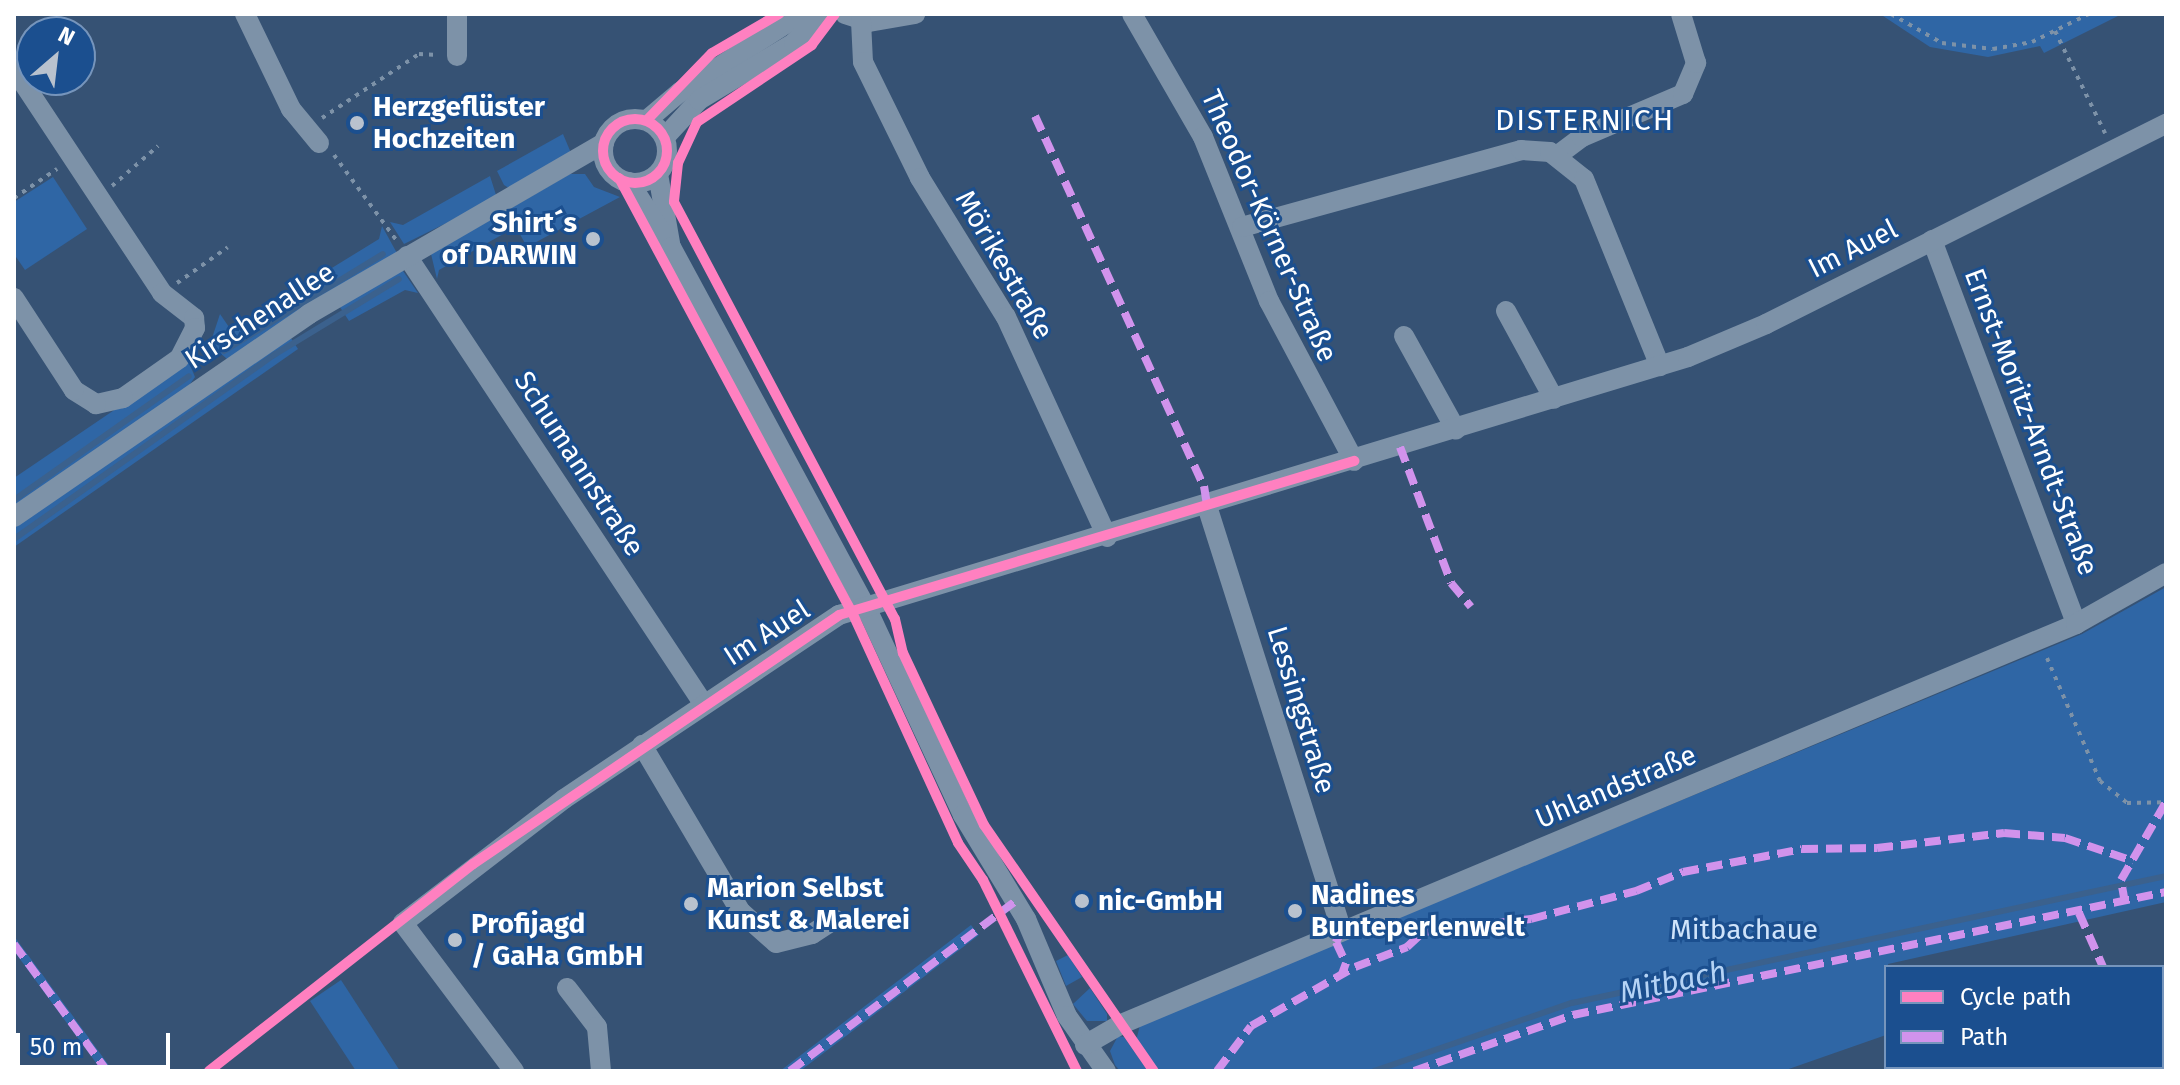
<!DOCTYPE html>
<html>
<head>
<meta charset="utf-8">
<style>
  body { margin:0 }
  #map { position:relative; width:2180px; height:1085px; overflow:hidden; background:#365274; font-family:"Fira Sans",sans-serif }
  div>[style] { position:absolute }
  .green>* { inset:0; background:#2f66a5 }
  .stream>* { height:6px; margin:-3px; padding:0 3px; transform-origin:3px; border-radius:3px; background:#3b618d }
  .path>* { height:4px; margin-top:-2px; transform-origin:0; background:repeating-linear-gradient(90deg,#7d92a8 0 4px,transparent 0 10px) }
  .minor>* { height:20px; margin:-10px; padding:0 10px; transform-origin:10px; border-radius:10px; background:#7d92a8 }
  .minor>.ring { margin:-10px; padding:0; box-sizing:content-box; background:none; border:20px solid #7d92a8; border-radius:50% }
  .quiet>* { height:8px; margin-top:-4px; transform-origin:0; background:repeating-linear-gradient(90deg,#d193ec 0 16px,transparent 0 24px) }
  .cycleway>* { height:10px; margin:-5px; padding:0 5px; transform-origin:5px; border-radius:5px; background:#ff80c0 }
  .cycleway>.ring { margin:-5px; padding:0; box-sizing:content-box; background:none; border:10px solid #ff80c0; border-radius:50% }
  .dots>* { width:22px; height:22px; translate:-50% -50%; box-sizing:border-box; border:4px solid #1b4f8f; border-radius:50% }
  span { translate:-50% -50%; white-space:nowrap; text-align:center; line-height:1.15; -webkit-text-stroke:6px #1b4f8f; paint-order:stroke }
  .poi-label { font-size:28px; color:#fff; font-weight:700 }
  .left { translate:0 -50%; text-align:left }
  .right { translate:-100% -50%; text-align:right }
  .street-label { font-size:28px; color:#fff }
  .park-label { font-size:28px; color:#cfe3fa }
  .neighbourhood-label { font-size:30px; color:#fff; letter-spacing:2px }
  .water-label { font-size:30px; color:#b5d3f5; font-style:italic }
  .frame { position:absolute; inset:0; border:16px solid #fff; pointer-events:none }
  .legend { position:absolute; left:1884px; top:965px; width:280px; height:104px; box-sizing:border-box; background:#1b4f8f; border:2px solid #7695bc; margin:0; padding:10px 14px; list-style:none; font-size:24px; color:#fff }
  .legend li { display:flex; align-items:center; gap:16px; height:40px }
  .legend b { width:40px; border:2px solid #7695bc }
  .north { position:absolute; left:16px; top:16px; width:80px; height:80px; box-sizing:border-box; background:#1b4f8f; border:2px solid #7695bc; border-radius:50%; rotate:28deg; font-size:22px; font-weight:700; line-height:32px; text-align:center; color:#fff }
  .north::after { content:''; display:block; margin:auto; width:28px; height:36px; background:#b9c2ce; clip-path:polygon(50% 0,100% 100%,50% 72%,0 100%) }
  .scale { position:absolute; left:16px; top:1033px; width:154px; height:36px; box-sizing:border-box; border:4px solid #fff; border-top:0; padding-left:10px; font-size:24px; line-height:28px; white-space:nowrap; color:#fff; -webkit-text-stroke:6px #1b4f8f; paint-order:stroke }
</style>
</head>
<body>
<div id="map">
  <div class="green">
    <i style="clip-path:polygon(1880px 14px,2122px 14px,2044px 53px,2040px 46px,1988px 57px,1930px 47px)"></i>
    <i style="clip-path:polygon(563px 134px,571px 153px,512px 190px,504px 185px,497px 171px)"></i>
    <i style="clip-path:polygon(570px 174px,585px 174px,594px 187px,620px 197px,527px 247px,516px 227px,439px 270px,437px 279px,431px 254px)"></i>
    <i style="clip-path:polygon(490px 176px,497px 198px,404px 244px,390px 222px,403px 225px)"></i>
    <i style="clip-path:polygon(53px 177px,87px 229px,25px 270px,14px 254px,14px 202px)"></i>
    <i style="clip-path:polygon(382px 226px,398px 255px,227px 359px,210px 344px,220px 314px,231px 330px,379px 239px)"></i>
    <i style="clip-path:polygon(401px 268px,418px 293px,405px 290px,349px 321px,338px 304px)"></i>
    <i style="clip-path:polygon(289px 335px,298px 349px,14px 547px,14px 527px)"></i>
    <i style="clip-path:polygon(188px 360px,195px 377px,188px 387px,14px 509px,14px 478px)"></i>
    <i style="clip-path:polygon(2166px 587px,2166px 902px,1888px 964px,1886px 1035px,1783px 1071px,1158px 1071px,1136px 1041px,1140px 1025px,2082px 634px)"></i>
    <i style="clip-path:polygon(971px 925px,979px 935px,800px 1071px,780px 1071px)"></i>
    <i style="clip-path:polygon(14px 936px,70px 1012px,113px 1071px,102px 1071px,14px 951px)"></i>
    <i style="clip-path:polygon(1068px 955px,1082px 977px,1066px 986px,1056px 961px)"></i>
    <i style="clip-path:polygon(341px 980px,400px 1071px,356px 1071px,310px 1001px)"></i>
    <i style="clip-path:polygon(1090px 988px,1107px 1014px,1107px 1021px,1087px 1021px,1073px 1004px)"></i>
    <i style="clip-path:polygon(1118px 1036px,1124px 1037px,1148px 1071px,1120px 1071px,1115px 1065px,1110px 1051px)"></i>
  </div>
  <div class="stream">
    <i style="left:224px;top:351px;width:186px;rotate:-31.4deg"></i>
    <i style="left:14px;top:500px;width:214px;rotate:-35.3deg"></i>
    <i style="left:14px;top:539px;width:319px;rotate:-35.3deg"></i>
    <i style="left:274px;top:355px;width:146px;rotate:-31.3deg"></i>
    <i style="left:1374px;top:1071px;width:209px;rotate:-19deg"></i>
    <i style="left:1572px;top:1003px;width:607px;rotate:-12.07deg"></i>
  </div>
  <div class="path">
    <i style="left:1891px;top:14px;width:59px;rotate:29.6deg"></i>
    <i style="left:1942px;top:43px;width:51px;rotate:6.7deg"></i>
    <i style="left:1993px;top:49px;width:40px;rotate:-10deg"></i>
    <i style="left:2032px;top:42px;width:64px;rotate:-26.2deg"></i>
    <i style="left:2055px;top:31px;width:114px;rotate:63.9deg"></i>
    <i style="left:80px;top:61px;width:18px;rotate:-41deg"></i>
    <i style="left:49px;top:89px;width:13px;rotate:-42deg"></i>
    <i style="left:322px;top:118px;width:116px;rotate:-33.4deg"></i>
    <i style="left:419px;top:54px;width:19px;rotate:3deg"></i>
    <i style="left:334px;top:155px;width:107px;rotate:53.8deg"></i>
    <i style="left:112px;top:186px;width:61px;rotate:-41deg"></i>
    <i style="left:14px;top:198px;width:52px;rotate:-34deg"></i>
    <i style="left:177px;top:283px;width:62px;rotate:-35.2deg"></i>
    <i style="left:2047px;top:658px;width:134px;rotate:66.7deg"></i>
    <i style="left:2100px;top:781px;width:35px;rotate:39deg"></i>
    <i style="left:2127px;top:803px;width:39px;rotate:-1deg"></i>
  </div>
  <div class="minor">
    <i style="left:245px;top:14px;width:106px;rotate:64.2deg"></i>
    <i style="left:291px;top:109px;width:44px;rotate:50.5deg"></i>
    <i style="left:845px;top:14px;width:25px;rotate:18deg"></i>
    <i style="left:869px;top:22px;width:47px;rotate:-9.9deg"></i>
    <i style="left:1132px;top:14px;width:142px;rotate:60deg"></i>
    <i style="left:1203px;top:137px;width:177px;rotate:68.1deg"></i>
    <i style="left:1269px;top:301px;width:181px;rotate:62deg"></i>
    <i style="left:861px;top:21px;width:41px;rotate:87.2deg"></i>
    <i style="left:863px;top:62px;width:129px;rotate:63.8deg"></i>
    <i style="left:920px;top:178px;width:163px;rotate:58.3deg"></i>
    <i style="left:1006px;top:317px;width:242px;rotate:65.3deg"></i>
    <i style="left:457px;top:56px;width:42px;rotate:-90deg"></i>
    <i style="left:14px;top:69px;width:268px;rotate:56.5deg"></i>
    <i style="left:162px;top:293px;width:41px;rotate:38deg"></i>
    <i style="left:194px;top:318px;width:10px;rotate:84deg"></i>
    <i style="left:195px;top:328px;width:34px;rotate:117deg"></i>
    <i style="left:180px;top:358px;width:70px;rotate:144.9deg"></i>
    <i style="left:123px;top:398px;width:28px;rotate:167deg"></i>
    <i style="left:96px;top:404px;width:26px;rotate:-148deg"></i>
    <i style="left:74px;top:390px;width:110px;rotate:-123.1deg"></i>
    <i class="ring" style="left:603px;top:119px;width:44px;height:44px"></i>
    <i style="left:647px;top:120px;width:43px;rotate:-40.3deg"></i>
    <i style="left:680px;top:92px;width:144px;rotate:-32.8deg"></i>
    <i style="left:665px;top:137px;width:50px;rotate:-47.4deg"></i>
    <i style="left:699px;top:100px;width:111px;rotate:-31deg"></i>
    <i style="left:794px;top:43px;width:39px;rotate:-48deg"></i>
    <i style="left:1558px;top:155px;width:30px;rotate:-37deg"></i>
    <i style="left:1582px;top:137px;width:110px;rotate:-23.1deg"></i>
    <i style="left:1683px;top:94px;width:34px;rotate:-67deg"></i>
    <i style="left:1696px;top:63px;width:51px;rotate:-107deg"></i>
    <i style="left:658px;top:174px;width:70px;rotate:80.1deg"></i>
    <i style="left:629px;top:182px;width:77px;rotate:57.1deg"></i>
    <i style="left:671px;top:247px;width:409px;rotate:61.6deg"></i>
    <i style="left:866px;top:607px;width:230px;rotate:65deg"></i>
    <i style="left:963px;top:815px;width:122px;rotate:58.8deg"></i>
    <i style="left:1026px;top:919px;width:105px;rotate:67.1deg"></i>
    <i style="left:1067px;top:1016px;width:67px;rotate:54.7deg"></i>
    <i style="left:1242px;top:227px;width:289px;rotate:-15.4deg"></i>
    <i style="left:1521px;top:150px;width:29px;rotate:4deg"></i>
    <i style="left:1550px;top:152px;width:43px;rotate:38.5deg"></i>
    <i style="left:1584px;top:179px;width:202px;rotate:67.9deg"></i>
    <i style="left:1932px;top:240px;width:410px;rotate:69.4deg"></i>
    <i style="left:407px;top:256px;width:536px;rotate:56.49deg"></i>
    <i style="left:1506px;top:311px;width:100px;rotate:61.4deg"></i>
    <i style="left:1404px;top:336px;width:107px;rotate:61deg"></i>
    <i style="left:1207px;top:506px;width:446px;rotate:72.4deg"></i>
    <i style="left:14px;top:517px;width:358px;rotate:-34.5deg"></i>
    <i style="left:309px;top:314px;width:341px;rotate:-30.1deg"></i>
    <i style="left:642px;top:745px;width:193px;rotate:59.4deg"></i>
    <i style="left:740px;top:911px;width:48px;rotate:41.6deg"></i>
    <i style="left:776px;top:943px;width:37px;rotate:-14deg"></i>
    <i style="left:812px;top:934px;width:27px;rotate:-33deg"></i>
    <i style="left:567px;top:988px;width:49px;rotate:52.4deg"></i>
    <i style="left:597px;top:1027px;width:44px;rotate:84.8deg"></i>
    <i style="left:1085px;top:1045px;width:39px;rotate:-30deg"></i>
    <i style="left:1119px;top:1025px;width:1038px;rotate:-22.73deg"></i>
    <i style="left:2076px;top:624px;width:103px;rotate:-29.5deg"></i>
    <i style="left:514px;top:1071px;width:185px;rotate:-126.9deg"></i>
    <i style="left:403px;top:923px;width:203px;rotate:-37.6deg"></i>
    <i style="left:564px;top:799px;width:331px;rotate:-33.8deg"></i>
    <i style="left:839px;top:615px;width:887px;rotate:-16.9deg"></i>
    <i style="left:1688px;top:357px;width:85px;rotate:-22.9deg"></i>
    <i style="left:1766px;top:324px;width:447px;rotate:-26.6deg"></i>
  </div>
  <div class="quiet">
    <i style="left:1035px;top:116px;width:407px;rotate:65.5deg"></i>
    <i style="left:1204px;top:486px;width:20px;rotate:81deg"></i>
    <i style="left:1400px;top:447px;width:145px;rotate:69.4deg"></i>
    <i style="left:1451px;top:583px;width:31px;rotate:50deg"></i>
    <i style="left:2125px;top:903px;width:23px;rotate:-100deg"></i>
    <i style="left:2121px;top:880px;width:90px;rotate:-60deg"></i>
    <i style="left:2079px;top:913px;width:59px;rotate:66deg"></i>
    <i style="left:1342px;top:931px;width:13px;rotate:119deg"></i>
    <i style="left:1336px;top:942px;width:23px;rotate:65deg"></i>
    <i style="left:1346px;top:963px;width:12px;rotate:110deg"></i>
    <i style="left:14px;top:944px;width:157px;rotate:53.8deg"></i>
    <i style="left:2147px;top:1067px;width:4px;rotate:63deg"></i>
    <i style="left:790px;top:1071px;width:283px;rotate:-37deg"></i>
    <i style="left:1217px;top:1071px;width:56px;rotate:-52.9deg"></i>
    <i style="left:1251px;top:1026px;width:120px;rotate:-29.6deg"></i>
    <i style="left:1355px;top:967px;width:56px;rotate:-21deg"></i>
    <i style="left:1407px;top:947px;width:22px;rotate:-43deg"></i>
    <i style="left:1423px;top:932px;width:109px;rotate:-6.9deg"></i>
    <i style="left:1531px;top:919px;width:109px;rotate:-14.9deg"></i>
    <i style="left:1636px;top:891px;width:51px;rotate:-22deg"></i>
    <i style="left:1683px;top:872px;width:121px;rotate:-10.9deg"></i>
    <i style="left:1802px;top:849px;width:75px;rotate:-0.8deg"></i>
    <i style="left:1877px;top:848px;width:128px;rotate:-6.7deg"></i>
    <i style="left:2004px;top:833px;width:61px;rotate:4.7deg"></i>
    <i style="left:2065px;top:838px;width:72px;rotate:18.7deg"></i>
    <i style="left:1414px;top:1071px;width:169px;rotate:-19.4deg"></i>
    <i style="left:1573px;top:1015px;width:606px;rotate:-11.72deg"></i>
  </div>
  <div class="cycleway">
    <i style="left:835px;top:14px;width:39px;rotate:127deg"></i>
    <i style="left:812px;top:45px;width:138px;rotate:146.2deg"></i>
    <i style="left:697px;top:122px;width:45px;rotate:114.9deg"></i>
    <i style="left:678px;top:163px;width:39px;rotate:96deg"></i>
    <i style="left:674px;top:202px;width:472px;rotate:62.1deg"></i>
    <i style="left:895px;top:619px;width:35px;rotate:77deg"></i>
    <i style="left:903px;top:653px;width:190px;rotate:64.8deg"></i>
    <i style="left:984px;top:825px;width:299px;rotate:55.4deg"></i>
    <i class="ring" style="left:603px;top:119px;width:54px;height:54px"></i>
    <i style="left:647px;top:120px;width:93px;rotate:-45.9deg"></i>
    <i style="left:712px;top:53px;width:78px;rotate:-30.2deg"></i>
    <i style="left:619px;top:178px;width:490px;rotate:61.8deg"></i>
    <i style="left:851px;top:610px;width:256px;rotate:65.3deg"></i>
    <i style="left:958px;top:843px;width:45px;rotate:56deg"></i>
    <i style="left:983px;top:880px;width:213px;rotate:63.8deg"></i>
    <i style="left:209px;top:1071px;width:335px;rotate:-38.1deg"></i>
    <i style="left:473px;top:864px;width:443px;rotate:-34.2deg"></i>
    <i style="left:839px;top:615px;width:538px;rotate:-16.65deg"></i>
  </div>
  <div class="dots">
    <i style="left:357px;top:123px;background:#b9c2ce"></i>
    <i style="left:593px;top:239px;background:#b9c2ce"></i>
    <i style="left:1082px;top:901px;background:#b9c2ce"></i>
    <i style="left:691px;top:904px;background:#b9c2ce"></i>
    <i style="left:1295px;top:911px;background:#b9c2ce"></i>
    <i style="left:455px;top:940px;background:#b9c2ce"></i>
  </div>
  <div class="poi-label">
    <span class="left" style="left:373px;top:123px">Herzgeflüster<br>Hochzeiten</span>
    <span class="right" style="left:577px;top:239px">Shirt´s<br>of DARWIN</span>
    <span class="left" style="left:707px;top:904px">Marion Selbst<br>Kunst &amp; Malerei</span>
    <span class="left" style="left:1311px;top:911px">Nadines<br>Bunteperlenwelt</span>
    <span class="left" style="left:1098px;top:901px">nic-GmbH</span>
    <span class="left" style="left:471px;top:940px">Profijagd<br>/ GaHa GmbH</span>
  </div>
  <div class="street-label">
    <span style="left:1269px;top:226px;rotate:66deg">Theodor-Körner-Straße</span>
    <span style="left:1853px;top:249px;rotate:-27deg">Im Auel</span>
    <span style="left:1004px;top:265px;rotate:60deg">Mörikestraße</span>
    <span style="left:260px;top:316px;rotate:-33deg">Kirschenallee</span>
    <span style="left:2031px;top:422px;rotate:69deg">Ernst-Moritz-Arndt-Straße</span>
    <span style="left:579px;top:464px;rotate:57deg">Schumannstraße</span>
    <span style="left:767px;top:633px;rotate:-33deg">Im Auel</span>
    <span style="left:1301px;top:710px;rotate:73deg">Lessingstraße</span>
    <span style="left:1616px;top:787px;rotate:-23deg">Uhlandstraße</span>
  </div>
  <div class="park-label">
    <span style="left:1744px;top:930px">Mitbachaue</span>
  </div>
  <div class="neighbourhood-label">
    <span style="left:1585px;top:120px">DISTERNICH</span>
  </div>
  <div class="water-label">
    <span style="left:1673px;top:982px;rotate:-12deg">Mitbach</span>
  </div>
  <div class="frame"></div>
  <ul class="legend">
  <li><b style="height:10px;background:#ff80c0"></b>Cycle path</li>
  <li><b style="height:10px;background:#d193ec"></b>Path</li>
  </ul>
  <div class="north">N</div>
  <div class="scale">50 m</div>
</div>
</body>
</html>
